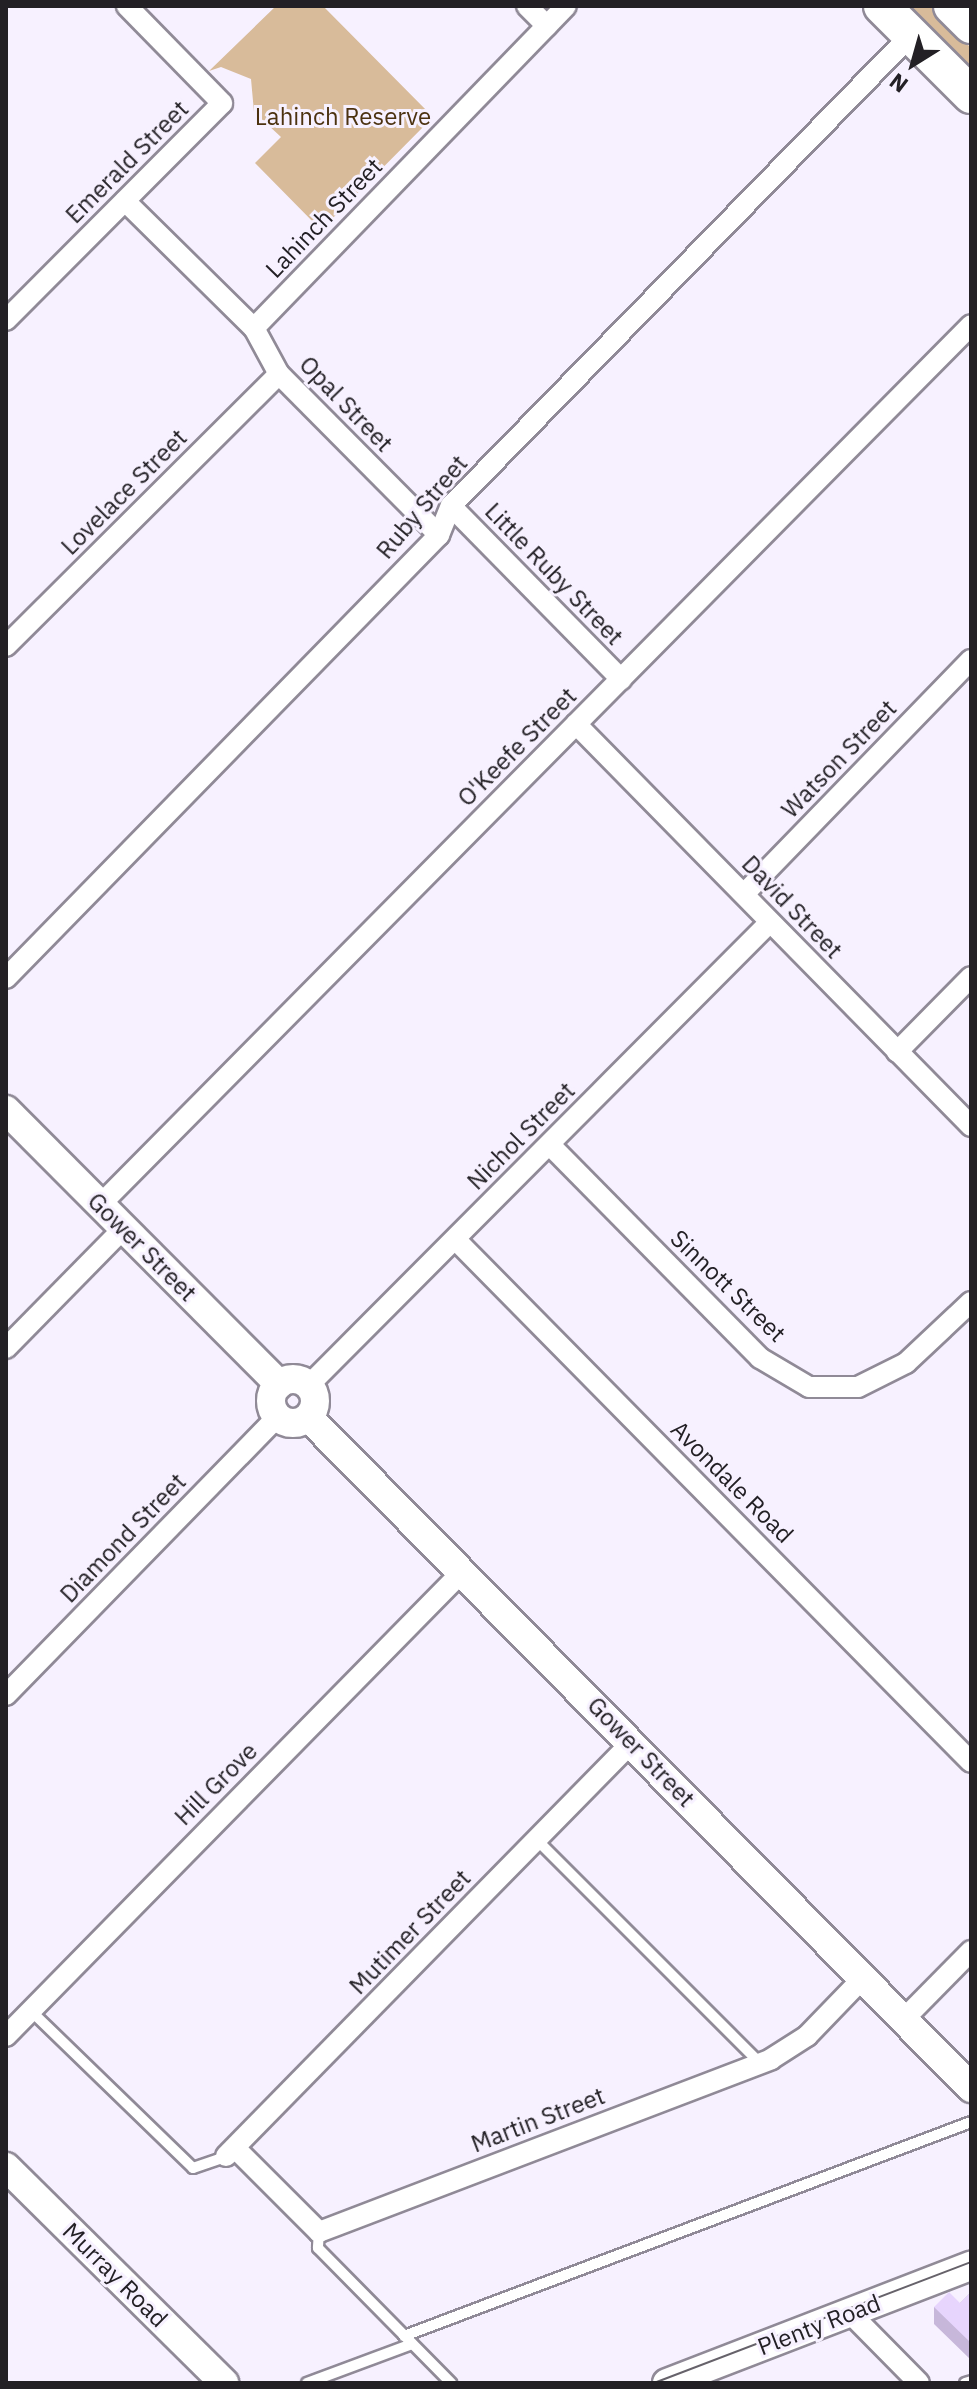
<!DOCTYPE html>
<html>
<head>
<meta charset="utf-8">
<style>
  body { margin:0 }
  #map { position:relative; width:977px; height:2389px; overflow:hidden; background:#f7f1ff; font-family:"IBM Plex Sans",sans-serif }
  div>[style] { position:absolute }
  .green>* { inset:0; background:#d8bb9a }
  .roads { filter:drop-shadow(2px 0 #908a97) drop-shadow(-2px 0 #908a97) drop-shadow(0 2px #908a97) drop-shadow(0 -2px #908a97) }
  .lane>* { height:10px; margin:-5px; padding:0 5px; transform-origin:5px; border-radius:5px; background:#fff }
  .street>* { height:20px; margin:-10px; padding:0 10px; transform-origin:10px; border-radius:10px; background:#fff }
  .secondary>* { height:28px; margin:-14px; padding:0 14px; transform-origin:14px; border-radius:14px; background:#fff }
  .secondary>.ring { margin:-14px; padding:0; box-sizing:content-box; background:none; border:28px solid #fff; border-radius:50% }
  .highway>* { height:36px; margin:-18px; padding:0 18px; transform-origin:18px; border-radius:18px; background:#fff }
  .tram>* { height:2px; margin:-1px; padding:0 1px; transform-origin:1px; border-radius:1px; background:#66626a }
  .wall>* { inset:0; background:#c7b7da }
  .building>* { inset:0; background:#e7d5fd }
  span { translate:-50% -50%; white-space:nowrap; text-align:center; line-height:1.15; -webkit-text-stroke:6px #f7f1ff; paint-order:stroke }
  .park-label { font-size:24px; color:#4c3210 }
  .street-label { font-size:24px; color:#232025 }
  .frame { position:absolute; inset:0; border:8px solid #232025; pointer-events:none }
  .north { position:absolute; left:873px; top:24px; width:80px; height:80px; -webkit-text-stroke:6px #f7f1ff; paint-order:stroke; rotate:217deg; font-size:22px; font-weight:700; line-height:32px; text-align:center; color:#232025 }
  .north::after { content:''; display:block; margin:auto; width:28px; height:36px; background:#232025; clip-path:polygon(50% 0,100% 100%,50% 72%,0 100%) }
</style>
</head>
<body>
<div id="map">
  <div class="green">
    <i style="clip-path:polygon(276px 6px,323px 6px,433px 117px,321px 230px,255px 163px,281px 137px,254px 112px,251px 79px,221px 67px,209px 71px)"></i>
    <i style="clip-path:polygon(907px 6px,930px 6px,971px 48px,971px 79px)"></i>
  </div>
  <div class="roads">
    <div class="lane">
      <i style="left:536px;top:1839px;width:317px;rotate:45deg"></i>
      <i style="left:30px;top:2010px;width:227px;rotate:44.1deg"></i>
      <i style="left:193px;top:2168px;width:34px;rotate:-19deg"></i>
      <i style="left:319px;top:2232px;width:16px;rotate:94deg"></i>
      <i style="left:318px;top:2248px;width:190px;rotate:45.4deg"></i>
      <i style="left:404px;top:2336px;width:606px;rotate:-20.68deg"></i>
      <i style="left:307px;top:2383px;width:112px;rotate:-20.4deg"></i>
      <i style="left:965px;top:2383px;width:6px;rotate:-18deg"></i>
    </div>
    <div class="street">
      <i style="left:527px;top:6px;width:28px;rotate:45deg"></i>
      <i style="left:125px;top:201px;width:181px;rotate:44.6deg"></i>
      <i style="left:254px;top:328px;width:52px;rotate:61.5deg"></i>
      <i style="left:279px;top:374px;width:227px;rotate:45.2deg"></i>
      <i style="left:6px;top:320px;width:306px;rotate:-45.1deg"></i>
      <i style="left:222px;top:103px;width:136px;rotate:-134.4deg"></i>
      <i style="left:254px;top:328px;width:448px;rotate:-45.9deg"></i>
      <i style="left:451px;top:506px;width:243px;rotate:45.5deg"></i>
      <i style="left:6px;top:646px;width:385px;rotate:-44.9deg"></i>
      <i style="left:576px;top:724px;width:564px;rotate:45.5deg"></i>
      <i style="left:744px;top:894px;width:326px;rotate:-45.9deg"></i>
      <i style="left:6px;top:978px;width:619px;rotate:-45.65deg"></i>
      <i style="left:439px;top:535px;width:31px;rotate:-68deg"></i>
      <i style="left:451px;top:506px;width:658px;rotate:-45.68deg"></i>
      <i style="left:897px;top:1052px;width:105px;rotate:-45.4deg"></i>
      <i style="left:550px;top:1145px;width:299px;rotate:45.4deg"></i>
      <i style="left:760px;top:1358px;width:57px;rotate:30.6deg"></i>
      <i style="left:809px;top:1387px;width:49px"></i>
      <i style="left:858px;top:1387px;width:54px;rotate:-26.6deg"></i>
      <i style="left:906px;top:1363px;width:89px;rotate:-43.2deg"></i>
      <i style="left:100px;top:1205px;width:1238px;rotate:-45.29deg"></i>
      <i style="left:456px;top:1240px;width:733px;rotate:45.39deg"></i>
      <i style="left:6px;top:1348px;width:168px;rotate:-45.5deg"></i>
      <i style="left:309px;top:1385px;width:652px;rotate:-45.12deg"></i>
      <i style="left:6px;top:1695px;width:388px;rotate:-45.7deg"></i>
      <i style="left:903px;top:2020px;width:97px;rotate:-45.4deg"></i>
      <i style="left:6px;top:2036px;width:653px;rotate:-45.5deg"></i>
      <i style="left:235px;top:2148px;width:119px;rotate:45deg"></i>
      <i style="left:319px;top:2232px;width:484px;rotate:-20.9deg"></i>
      <i style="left:771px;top:2059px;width:43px;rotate:-32.6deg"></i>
      <i style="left:807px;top:2036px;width:79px;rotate:-46deg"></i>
      <i style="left:226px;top:2156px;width:580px;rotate:-45.56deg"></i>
      <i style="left:850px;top:2313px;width:98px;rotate:45.4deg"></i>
    </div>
    <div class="secondary">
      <i style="left:6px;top:1110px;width:387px;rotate:45.1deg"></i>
      <i class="ring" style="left:271px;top:1379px;width:16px;height:16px"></i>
      <i style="left:309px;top:1418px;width:942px;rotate:45.34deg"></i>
      <i style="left:6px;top:2167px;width:307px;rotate:44.7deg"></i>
      <i style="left:667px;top:2383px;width:326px;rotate:-21.1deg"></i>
    </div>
    <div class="highway">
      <i style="left:882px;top:6px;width:126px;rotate:45deg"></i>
      <i style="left:952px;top:6px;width:27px;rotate:45deg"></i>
    </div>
  </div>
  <div class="tram">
    <i style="left:654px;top:2383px;width:339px;rotate:-20.9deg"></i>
  </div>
  <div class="wall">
    <i style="clip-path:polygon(971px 2292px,971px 2360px,934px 2324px,934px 2307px,960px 2303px)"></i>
  </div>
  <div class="building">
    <i style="clip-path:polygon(949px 2292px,960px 2303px,971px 2292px,971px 2343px,934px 2307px)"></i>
  </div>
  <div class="park-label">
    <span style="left:343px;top:117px">Lahinch Reserve</span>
  </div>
  <div class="street-label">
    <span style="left:127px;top:162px;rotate:-45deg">Emerald Street</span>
    <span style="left:324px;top:218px;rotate:-46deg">Lahinch Street</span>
    <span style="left:346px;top:404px;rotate:46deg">Opal Street</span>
    <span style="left:124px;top:492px;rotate:-45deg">Lovelace Street</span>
    <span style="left:422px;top:507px;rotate:-50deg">Ruby Street</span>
    <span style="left:554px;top:574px;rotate:46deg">Little Ruby Street</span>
    <span style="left:517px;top:747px;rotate:-45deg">O'Keefe Street</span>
    <span style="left:839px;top:759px;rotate:-46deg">Watson Street</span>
    <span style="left:792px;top:907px;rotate:46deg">David Street</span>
    <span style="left:521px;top:1136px;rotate:-45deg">Nichol Street</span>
    <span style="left:142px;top:1247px;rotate:45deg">Gower Street</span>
    <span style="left:728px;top:1286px;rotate:44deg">Sinnott Street</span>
    <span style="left:732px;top:1482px;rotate:45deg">Avondale Road</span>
    <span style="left:123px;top:1538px;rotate:-46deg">Diamond Street</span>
    <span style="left:641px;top:1752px;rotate:46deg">Gower Street</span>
    <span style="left:216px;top:1784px;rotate:-45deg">Hill Grove</span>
    <span style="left:410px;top:1932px;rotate:-46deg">Mutimer Street</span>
    <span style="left:538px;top:2120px;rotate:-21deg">Martin Street</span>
    <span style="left:115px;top:2275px;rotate:45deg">Murray Road</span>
    <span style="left:819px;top:2325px;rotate:-21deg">Plenty Road</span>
  </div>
  <div class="frame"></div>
  <div class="north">N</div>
</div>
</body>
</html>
